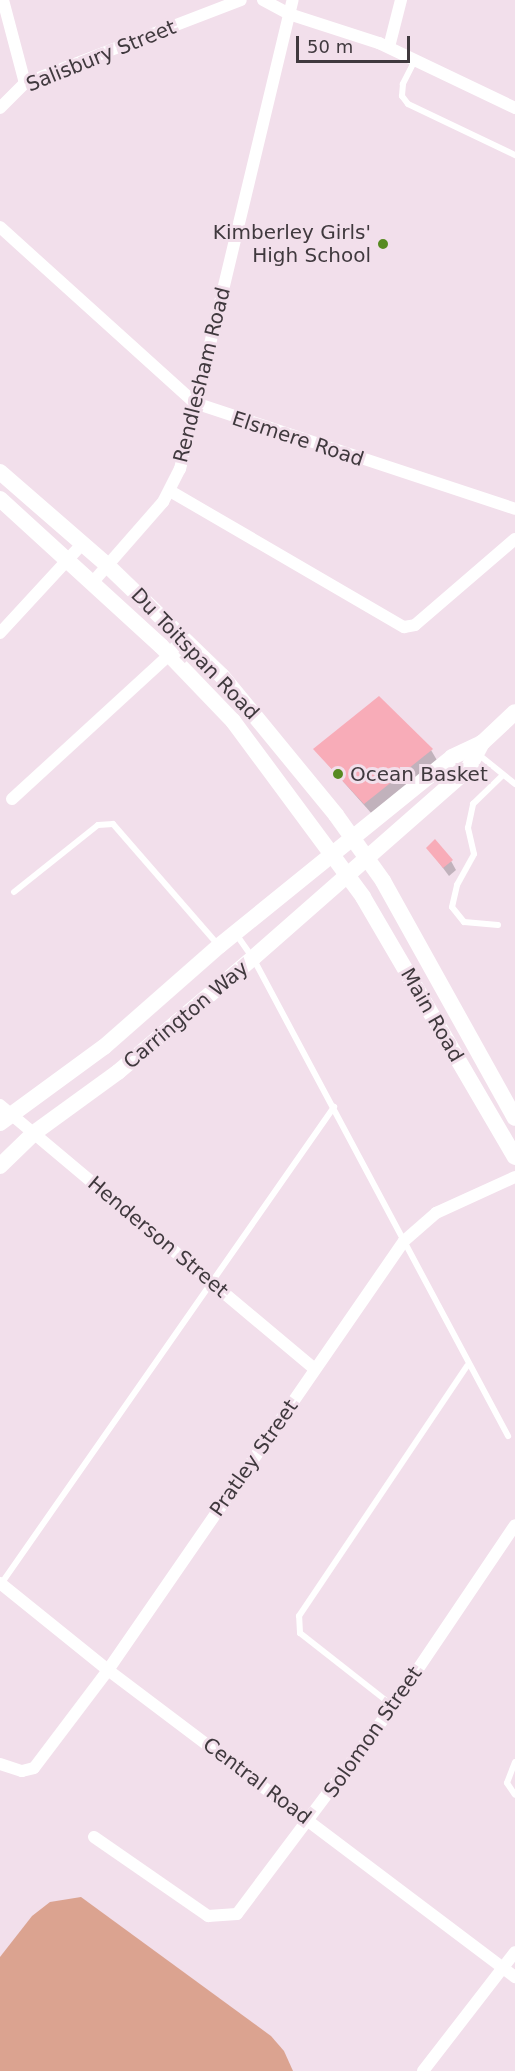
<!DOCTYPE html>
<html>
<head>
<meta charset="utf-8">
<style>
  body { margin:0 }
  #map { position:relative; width:515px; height:2071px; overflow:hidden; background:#f2dfeb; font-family:"DejaVu Sans",sans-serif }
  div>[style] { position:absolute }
  .green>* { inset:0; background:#dba390 }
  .shadow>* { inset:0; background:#0003 }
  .building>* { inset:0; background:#f8acb8 }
  .lane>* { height:6px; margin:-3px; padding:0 3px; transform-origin:3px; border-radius:3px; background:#fff }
  .street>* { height:12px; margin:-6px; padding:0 6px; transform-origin:6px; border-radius:6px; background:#fff }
  .secondary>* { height:16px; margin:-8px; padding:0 8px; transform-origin:8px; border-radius:8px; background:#fff }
  .dots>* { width:16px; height:16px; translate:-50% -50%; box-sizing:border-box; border:3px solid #f2dfeb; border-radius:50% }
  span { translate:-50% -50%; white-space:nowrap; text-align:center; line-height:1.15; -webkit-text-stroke:6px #f2dfeb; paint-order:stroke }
  .street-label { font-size:20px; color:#40393e }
  .poi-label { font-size:20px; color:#40393e }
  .right { translate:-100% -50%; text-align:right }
  .left { translate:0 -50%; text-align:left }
  .scale { position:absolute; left:296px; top:36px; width:114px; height:27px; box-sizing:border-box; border:3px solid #40393e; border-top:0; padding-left:8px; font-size:18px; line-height:21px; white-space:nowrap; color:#40393e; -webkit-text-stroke:4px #f2dfeb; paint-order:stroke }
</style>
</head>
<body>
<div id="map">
  <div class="green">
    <i style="clip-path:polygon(81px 1897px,271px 2036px,284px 2051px,293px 2071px,0 2071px,0 1957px,32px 1916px,50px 1902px)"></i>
  </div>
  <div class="shadow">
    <i style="clip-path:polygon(315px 750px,431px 750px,438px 762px,372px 814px)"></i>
    <i style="clip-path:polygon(428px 848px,451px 861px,456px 870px,449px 876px)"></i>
  </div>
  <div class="building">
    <i style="clip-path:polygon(379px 696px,433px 749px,364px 804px,313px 749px)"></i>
    <i style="clip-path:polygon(435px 839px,453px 860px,443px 868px,426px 848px)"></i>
  </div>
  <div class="lane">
    <i style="left:415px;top:60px;width:27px;rotate:117deg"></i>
    <i style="left:403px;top:84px;width:12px;rotate:95deg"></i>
    <i style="left:402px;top:96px;width:10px;rotate:53deg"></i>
    <i style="left:408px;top:104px;width:119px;rotate:25.5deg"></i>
    <i style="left:478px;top:754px;width:48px;rotate:39deg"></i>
    <i style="left:14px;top:892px;width:107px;rotate:-38.6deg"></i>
    <i style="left:98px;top:825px;width:15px;rotate:-4deg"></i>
    <i style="left:113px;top:824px;width:162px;rotate:49deg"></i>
    <i style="left:498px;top:925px;width:34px;rotate:-175deg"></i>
    <i style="left:464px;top:922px;width:19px;rotate:-129deg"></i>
    <i style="left:452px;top:907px;width:23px;rotate:-77deg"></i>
    <i style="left:457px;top:885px;width:35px;rotate:-61deg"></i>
    <i style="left:474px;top:854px;width:27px;rotate:-103deg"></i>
    <i style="left:468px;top:828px;width:25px;rotate:-78deg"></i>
    <i style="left:473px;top:804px;width:40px;rotate:-44deg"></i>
    <i style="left:236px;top:934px;width:29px;rotate:55deg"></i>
    <i style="left:253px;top:958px;width:542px;rotate:61.92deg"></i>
    <i style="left:1px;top:1584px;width:582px;rotate:-55.08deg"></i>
    <i style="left:393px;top:1706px;width:118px;rotate:-141.9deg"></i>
    <i style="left:300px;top:1633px;width:17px;rotate:-93deg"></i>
    <i style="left:299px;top:1616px;width:301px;rotate:-56.1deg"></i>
    <i style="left:515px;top:1762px;width:22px;rotate:111deg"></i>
    <i style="left:507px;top:1783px;width:14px;rotate:56deg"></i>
  </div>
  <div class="street">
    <i style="left:3px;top:0;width:86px;rotate:75.2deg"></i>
    <i style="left:263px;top:0;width:30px;rotate:28deg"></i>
    <i style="left:289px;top:14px;width:95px;rotate:17.9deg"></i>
    <i style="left:379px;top:43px;width:151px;rotate:25.5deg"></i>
    <i style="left:389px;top:47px;width:49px;rotate:-75.7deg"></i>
    <i style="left:0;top:108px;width:35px;rotate:-45deg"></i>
    <i style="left:25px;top:83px;width:231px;rotate:-21deg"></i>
    <i style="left:0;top:227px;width:263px;rotate:42.1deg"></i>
    <i style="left:195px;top:403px;width:337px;rotate:18.3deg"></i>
    <i style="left:170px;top:491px;width:271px;rotate:30.2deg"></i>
    <i style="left:404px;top:627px;width:11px;rotate:-10deg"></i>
    <i style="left:415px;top:625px;width:132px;rotate:-40.7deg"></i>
    <i style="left:92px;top:583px;width:108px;rotate:-48.8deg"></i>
    <i style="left:163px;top:502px;width:37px;rotate:-63deg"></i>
    <i style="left:180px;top:469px;width:482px;rotate:-76.5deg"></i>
    <i style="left:0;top:633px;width:122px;rotate:-47.3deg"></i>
    <i style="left:12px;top:799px;width:214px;rotate:-42.5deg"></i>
    <i style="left:170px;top:654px;width:20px;rotate:-53deg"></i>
    <i style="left:0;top:1105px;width:411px;rotate:40deg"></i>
    <i style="left:0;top:1583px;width:139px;rotate:38.9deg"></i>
    <i style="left:108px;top:1670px;width:510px;rotate:37.03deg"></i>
    <i style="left:0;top:1764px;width:23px;rotate:18deg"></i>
    <i style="left:22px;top:1771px;width:12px;rotate:-14deg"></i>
    <i style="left:34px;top:1768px;width:123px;rotate:-52.9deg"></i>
    <i style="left:108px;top:1670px;width:521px;rotate:-55.4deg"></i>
    <i style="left:404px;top:1241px;width:43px;rotate:-41.2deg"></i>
    <i style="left:436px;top:1213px;width:87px;rotate:-24.5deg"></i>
    <i style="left:94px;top:1837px;width:139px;rotate:34.7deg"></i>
    <i style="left:208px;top:1916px;width:29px;rotate:-4deg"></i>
    <i style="left:237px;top:1914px;width:260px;rotate:-53.1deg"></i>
    <i style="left:393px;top:1706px;width:218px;rotate:-56deg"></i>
    <i style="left:423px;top:2071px;width:150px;rotate:-52.3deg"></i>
  </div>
  <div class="secondary">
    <i style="left:0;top:472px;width:143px;rotate:41deg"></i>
    <i style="left:108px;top:566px;width:158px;rotate:44deg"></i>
    <i style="left:222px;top:676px;width:180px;rotate:50.6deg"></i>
    <i style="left:336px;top:815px;width:81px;rotate:54.5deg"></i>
    <i style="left:383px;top:881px;width:271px;rotate:60.9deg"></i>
    <i style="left:0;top:499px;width:218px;rotate:42.4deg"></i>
    <i style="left:161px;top:646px;width:104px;rotate:46.2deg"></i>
    <i style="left:233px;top:721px;width:219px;rotate:53.5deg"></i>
    <i style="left:363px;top:897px;width:301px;rotate:59.7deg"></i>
    <i style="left:0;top:1123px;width:129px;rotate:-36.2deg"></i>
    <i style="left:104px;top:1047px;width:153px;rotate:-41.3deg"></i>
    <i style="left:219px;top:946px;width:300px;rotate:-39deg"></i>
    <i style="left:452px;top:757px;width:33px;rotate:-25deg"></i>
    <i style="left:482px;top:743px;width:45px;rotate:-43.2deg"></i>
    <i style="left:0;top:1166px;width:47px;rotate:-44.1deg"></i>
    <i style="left:34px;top:1133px;width:104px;rotate:-36deg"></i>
    <i style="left:118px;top:1072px;width:177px;rotate:-40.2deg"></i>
    <i style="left:253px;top:958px;width:286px;rotate:-41.3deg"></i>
    <i style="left:468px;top:769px;width:30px;rotate:-62deg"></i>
  </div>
  <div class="dots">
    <i style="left:383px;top:244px;background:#578a21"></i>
    <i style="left:338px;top:774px;background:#578a21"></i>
  </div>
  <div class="street-label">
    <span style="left:101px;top:56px;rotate:-22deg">Salisbury Street</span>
    <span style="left:202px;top:375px;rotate:-76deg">Rendlesham Road</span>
    <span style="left:298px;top:439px;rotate:18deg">Elsmere Road</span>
    <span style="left:195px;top:654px;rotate:46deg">Du Toitspan Road</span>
    <span style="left:186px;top:1015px;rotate:-40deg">Carrington Way</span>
    <span style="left:432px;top:1015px;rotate:60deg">Main Road</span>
    <span style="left:158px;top:1237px;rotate:40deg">Henderson Street</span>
    <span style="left:254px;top:1458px;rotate:-55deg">Pratley Street</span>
    <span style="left:373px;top:1732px;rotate:-55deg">Solomon Street</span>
    <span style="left:257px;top:1781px;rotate:37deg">Central Road</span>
  </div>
  <div class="poi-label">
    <span class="right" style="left:371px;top:244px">Kimberley Girls'<br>High School</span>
    <span class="left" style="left:350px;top:774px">Ocean Basket</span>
  </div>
  <div class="scale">50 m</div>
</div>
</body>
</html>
